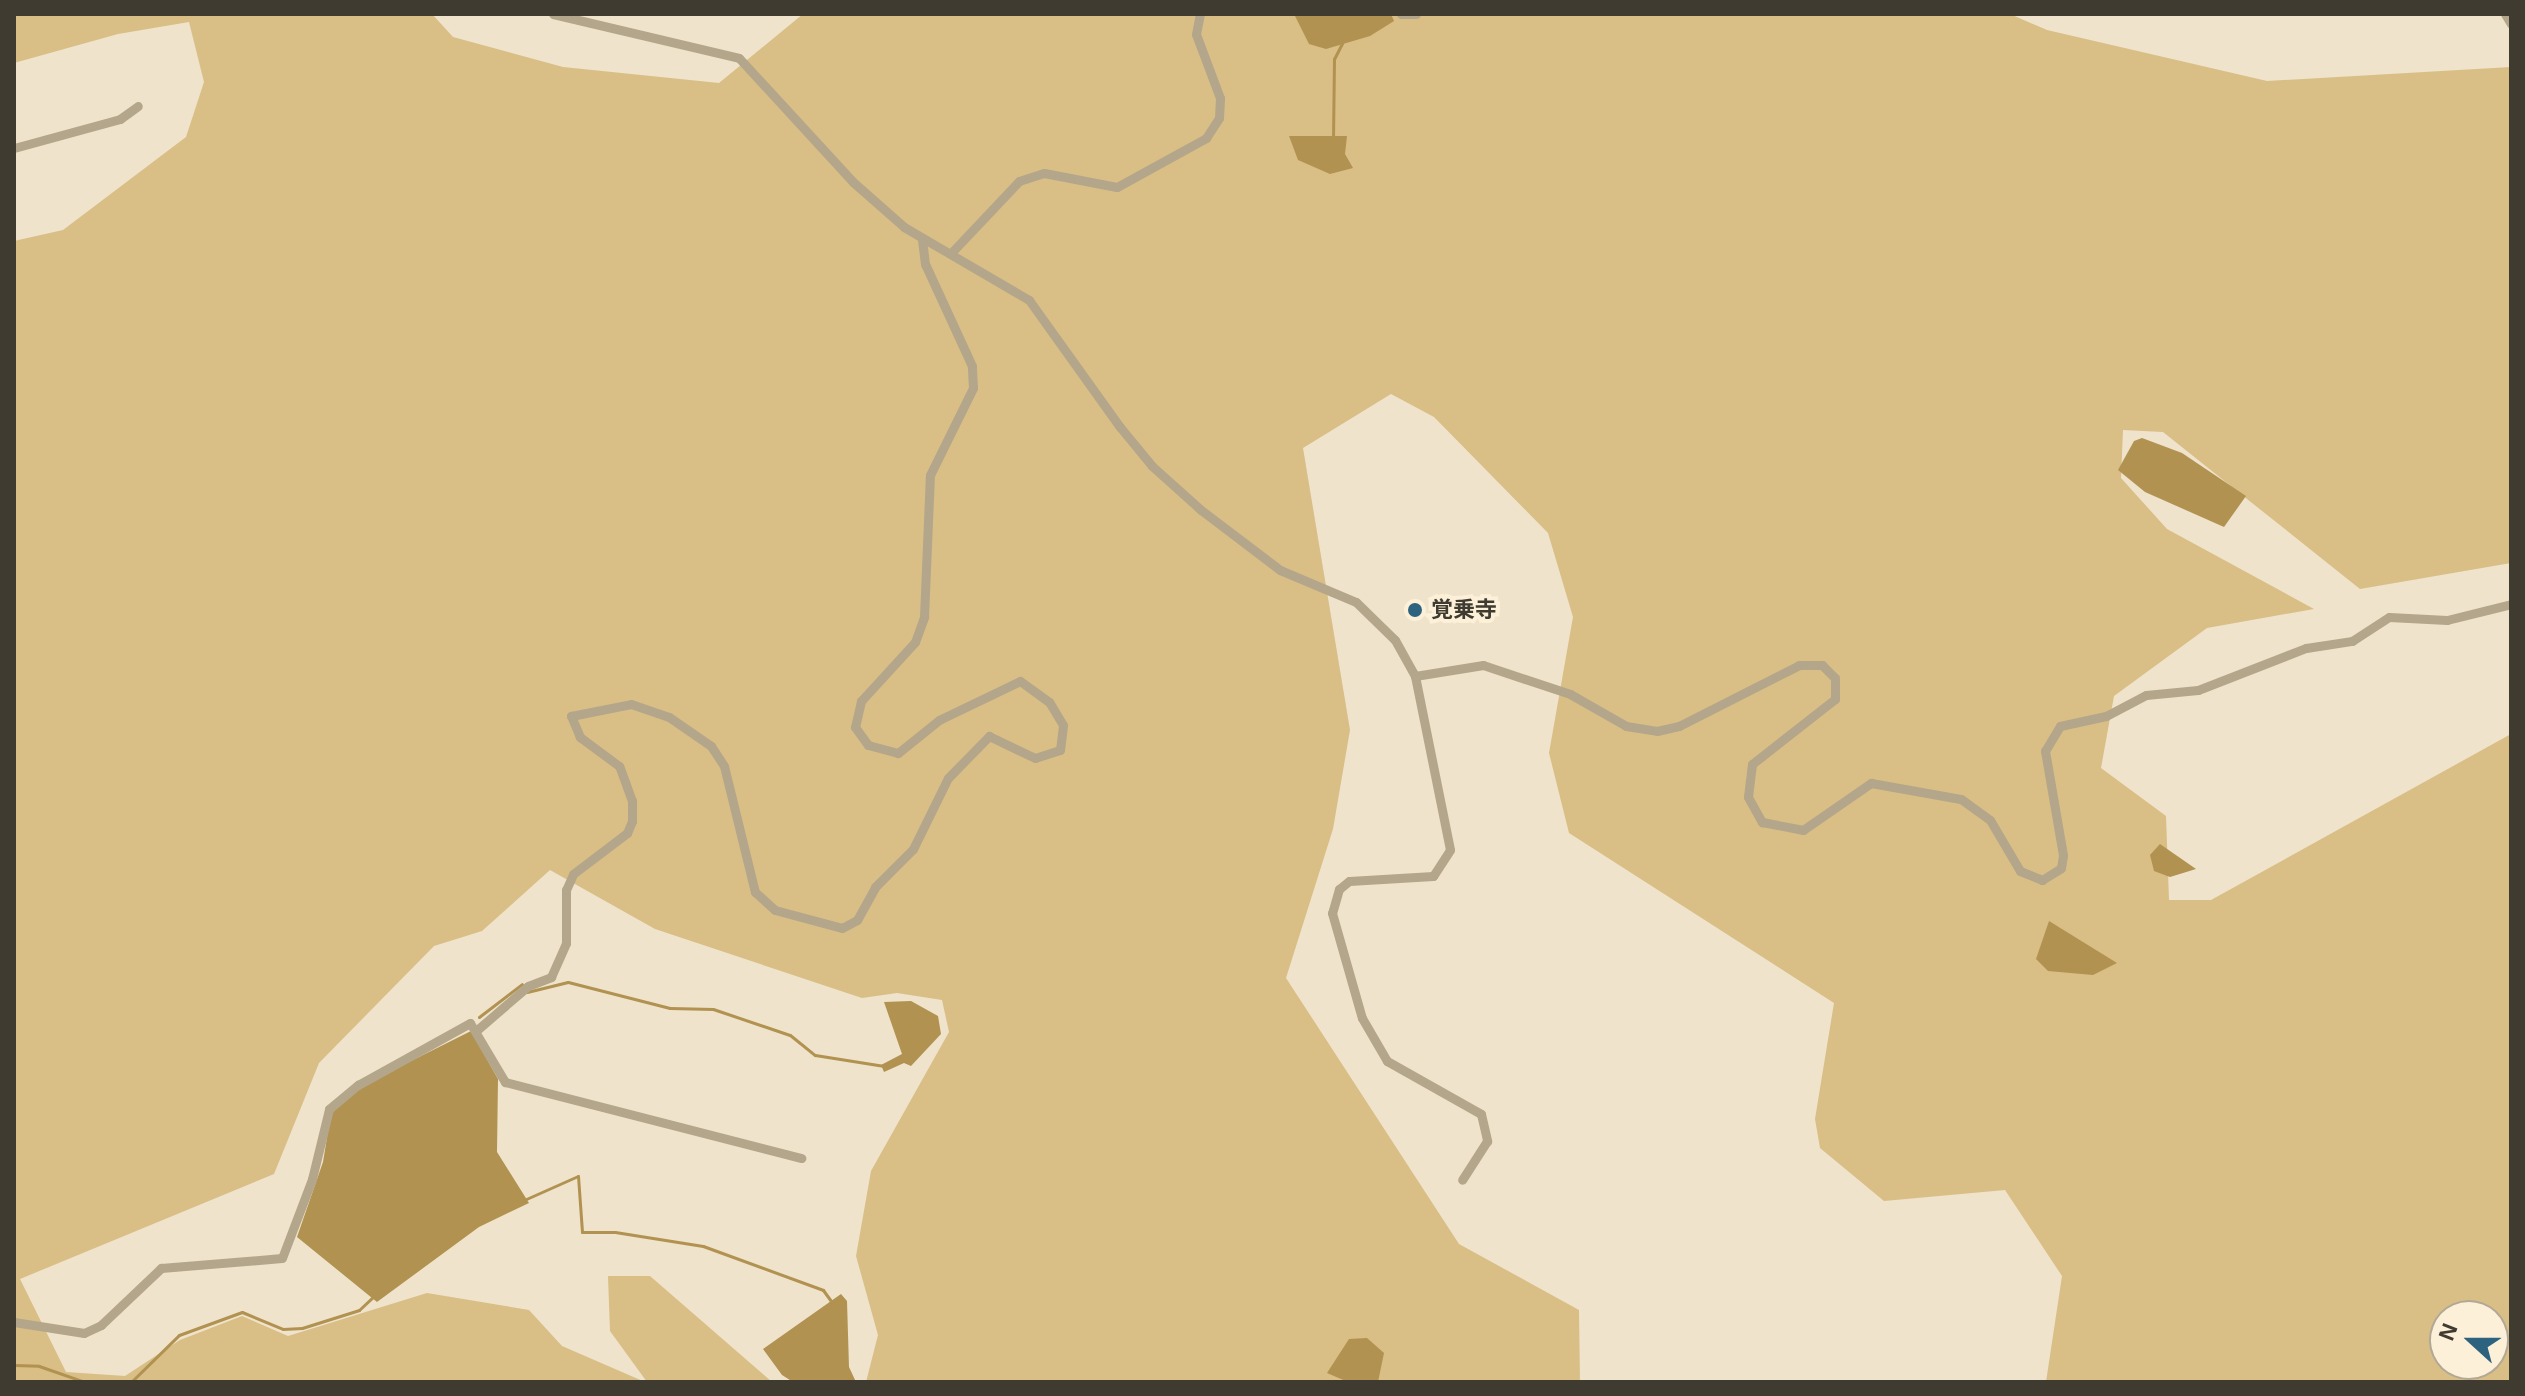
<!DOCTYPE html>
<html>
<head>
<meta charset="utf-8">
<style>
  body { margin:0 }
  #map { position:relative; width:2525px; height:1396px; overflow:hidden; background:#efe3cb; font-family:Arial,"Noto Sans JP",sans-serif }
  div>[style] { position:absolute }
  .green>* { inset:0; background:#d9be86 }
  .water>* { inset:0; background:#b19250 }
  .stream>* { height:3px; margin:-1.5px; padding:0 1.5px; transform-origin:1.5px; border-radius:1.5px; background:#b19250 }
  .street>* { height:9px; margin:-4.5px; padding:0 4.5px; transform-origin:4.5px; border-radius:4.5px; background:#b3a68a }
  .dots>* { width:22px; height:22px; translate:-50% -50%; box-sizing:border-box; border:4px solid #fdf0d8; border-radius:50% }
  span { translate:-50% -50%; white-space:nowrap; text-align:center; line-height:1.15; -webkit-text-stroke:8px #fdf0d8; paint-order:stroke }
  .poi-label { font-size:22px; color:#3f3b31; font-weight:700 }
  .left { translate:0 -50%; text-align:left }
  .frame { position:absolute; inset:0; border:16px solid #3f3b31; pointer-events:none }
  .north { position:absolute; left:2429px; top:1300px; width:80px; height:80px; box-sizing:border-box; background:#fdf0d8; border:2px solid #b1a895; border-radius:50%; rotate:291deg; font-size:22px; font-weight:700; line-height:32px; text-align:center; color:#3f3b31 }
  .north::after { content:''; display:block; margin:auto; width:28px; height:36px; background:#2e637f; clip-path:polygon(50% 0,100% 100%,50% 72%,0 100%) }
</style>
</head>
<body>
<div id="map">
  <div class="green">
    <i style="clip-path:polygon(evenodd,14px 14px,432px 14px,453px 37px,563px 67px,719px 83px,803px 14px,2010px 14px,2047px 30px,2267px 81px,2511px 67px,2511px 563px,2360px 589px,2163px 432px,2123px 430px,2121px 478px,2167px 529px,2314px 609px,2207px 628px,2114px 696px,2101px 768px,2166px 816px,2169px 900px,2211px 900px,2511px 734px,2511px 1382px,2046px 1382px,2062px 1276px,2005px 1190px,1884px 1201px,1820px 1148px,1815px 1119px,1834px 1003px,1569px 833px,1549px 753px,1573px 617px,1548px 533px,1434px 417px,1391px 394px,1303px 448px,1350px 730px,1333px 829px,1286px 978px,1459px 1244px,1579px 1310px,1580px 1382px,866px 1382px,878px 1335px,856px 1256px,871px 1171px,949px 1032px,942px 1000px,897px 993px,862px 998px,655px 929px,550px 870px,482px 931px,434px 946px,319px 1063px,274px 1174px,20px 1279px,66px 1372px,125px 1376px,180px 1340px,242px 1316px,288px 1336px,427px 1293px,529px 1310px,562px 1346px,645px 1382px,14px 1382px,14px 241px,63px 230px,186px 137px,204px 82px,189px 22px,118px 34px,14px 63px,14px 14px,2445px 1316px,2493px 1316px,2493px 1364px,2445px 1364px,2445px 1316px)"></i>
    <i style="clip-path:polygon(608px 1276px,650px 1276px,772px 1382px,647px 1382px,610px 1331px)"></i>
  </div>
  <div class="water">
    <i style="clip-path:polygon(1294px 14px,1391px 14px,1394px 21px,1370px 36px,1326px 49px,1309px 44px)"></i>
    <i style="clip-path:polygon(1289px 136px,1347px 136px,1345px 154px,1353px 168px,1330px 174px,1298px 160px)"></i>
    <i style="clip-path:polygon(2142px 438px,2182px 453px,2246px 496px,2224px 527px,2145px 492px,2118px 470px,2134px 441px)"></i>
    <i style="clip-path:polygon(2160px 844px,2196px 869px,2170px 877px,2154px 871px,2150px 855px)"></i>
    <i style="clip-path:polygon(2049px 921px,2117px 963px,2093px 975px,2048px 971px,2036px 959px)"></i>
    <i style="clip-path:polygon(911px 1001px,938px 1016px,941px 1034px,911px 1066px,904px 1063px,884px 1072px,881px 1065px,902px 1054px,884px 1002px)"></i>
    <i style="clip-path:polygon(471px 1031px,498px 1079px,497px 1152px,529px 1203px,479px 1227px,377px 1302px,297px 1237px,323px 1162px,331px 1113px,363px 1085px)"></i>
    <i style="clip-path:polygon(841px 1294px,847px 1301px,849px 1367px,856px 1382px,793px 1382px,782px 1375px,763px 1349px)"></i>
    <i style="clip-path:polygon(1367px 1338px,1384px 1353px,1378px 1382px,1348px 1382px,1327px 1373px,1349px 1339px)"></i>
  </div>
  <div class="stream">
    <i style="left:1333px;top:140px;width:81px;rotate:-89.3deg"></i>
    <i style="left:1334px;top:59px;width:18px;rotate:-63deg"></i>
    <i style="left:527px;top:992px;width:42px;rotate:-13.7deg"></i>
    <i style="left:568px;top:982px;width:105px;rotate:14.3deg"></i>
    <i style="left:670px;top:1008px;width:43px;rotate:1.3deg"></i>
    <i style="left:713px;top:1009px;width:81px;rotate:18.7deg"></i>
    <i style="left:790px;top:1035px;width:32px;rotate:39deg"></i>
    <i style="left:815px;top:1055px;width:70px;rotate:9.1deg"></i>
    <i style="left:479px;top:1017px;width:54px;rotate:-37.5deg"></i>
    <i style="left:524px;top:1200px;width:59px;rotate:-24deg"></i>
    <i style="left:578px;top:1176px;width:56px;rotate:85.9deg"></i>
    <i style="left:582px;top:1232px;width:33px"></i>
    <i style="left:615px;top:1232px;width:89px;rotate:9deg"></i>
    <i style="left:703px;top:1246px;width:128px;rotate:20.1deg"></i>
    <i style="left:823px;top:1290px;width:17px;rotate:54deg"></i>
    <i style="left:14px;top:1365px;width:25px;rotate:2deg"></i>
    <i style="left:39px;top:1366px;width:49px;rotate:19.2deg"></i>
    <i style="left:131px;top:1382px;width:67px;rotate:-44.4deg"></i>
    <i style="left:179px;top:1335px;width:67px;rotate:-20.1deg"></i>
    <i style="left:242px;top:1312px;width:44px;rotate:22.5deg"></i>
    <i style="left:283px;top:1329px;width:19px;rotate:-3deg"></i>
    <i style="left:302px;top:1328px;width:60px;rotate:-17.5deg"></i>
    <i style="left:359px;top:1310px;width:21px;rotate:-43deg"></i>
  </div>
  <div class="street">
    <i style="left:553px;top:14px;width:191px;rotate:13.3deg"></i>
    <i style="left:739px;top:58px;width:168px;rotate:47.4deg"></i>
    <i style="left:853px;top:182px;width:68px;rotate:41.4deg"></i>
    <i style="left:904px;top:227px;width:145px;rotate:30.3deg"></i>
    <i style="left:1029px;top:300px;width:156px;rotate:54.4deg"></i>
    <i style="left:1120px;top:427px;width:50px;rotate:50.6deg"></i>
    <i style="left:1152px;top:466px;width:66px;rotate:41.9deg"></i>
    <i style="left:1201px;top:510px;width:99px;rotate:37.2deg"></i>
    <i style="left:1280px;top:570px;width:82px;rotate:22.8deg"></i>
    <i style="left:1356px;top:602px;width:54px;rotate:44.3deg"></i>
    <i style="left:1395px;top:640px;width:41px;rotate:60.9deg"></i>
    <i style="left:1415px;top:676px;width:177px;rotate:78.6deg"></i>
    <i style="left:1450px;top:850px;width:31px;rotate:123deg"></i>
    <i style="left:1433px;top:876px;width:84px;rotate:176.6deg"></i>
    <i style="left:1349px;top:881px;width:13px;rotate:141deg"></i>
    <i style="left:1339px;top:889px;width:25px;rotate:106deg"></i>
    <i style="left:1332px;top:913px;width:109px;rotate:74.1deg"></i>
    <i style="left:1362px;top:1018px;width:50px;rotate:59.8deg"></i>
    <i style="left:1387px;top:1061px;width:108px;rotate:29.4deg"></i>
    <i style="left:1481px;top:1114px;width:28px;rotate:77deg"></i>
    <i style="left:1487px;top:1141px;width:46px;rotate:122.7deg"></i>
    <i style="left:1401px;top:14px;width:15px"></i>
    <i style="left:2505px;top:14px;width:12px;rotate:59deg"></i>
    <i style="left:14px;top:148px;width:110px;rotate:-15.3deg"></i>
    <i style="left:120px;top:119px;width:22px;rotate:-36deg"></i>
    <i style="left:951px;top:253px;width:99px;rotate:-46.6deg"></i>
    <i style="left:1019px;top:181px;width:26px;rotate:-18deg"></i>
    <i style="left:1044px;top:173px;width:74px;rotate:10.9deg"></i>
    <i style="left:1117px;top:187px;width:102px;rotate:-28.8deg"></i>
    <i style="left:1206px;top:138px;width:24px;rotate:-57deg"></i>
    <i style="left:1219px;top:118px;width:20px;rotate:-87deg"></i>
    <i style="left:1220px;top:98px;width:68px;rotate:-110.6deg"></i>
    <i style="left:1196px;top:34px;width:20px;rotate:-79deg"></i>
    <i style="left:1415px;top:676px;width:69px;rotate:-9.2deg"></i>
    <i style="left:1483px;top:665px;width:92px;rotate:18.4deg"></i>
    <i style="left:1570px;top:694px;width:64px;rotate:29.7deg"></i>
    <i style="left:1626px;top:726px;width:31px;rotate:9deg"></i>
    <i style="left:1657px;top:731px;width:23px;rotate:-13deg"></i>
    <i style="left:1679px;top:726px;width:135px;rotate:-26.9deg"></i>
    <i style="left:1799px;top:665px;width:23px"></i>
    <i style="left:1822px;top:665px;width:18px;rotate:45deg"></i>
    <i style="left:1835px;top:678px;width:21px;rotate:90deg"></i>
    <i style="left:1835px;top:699px;width:105px;rotate:141.9deg"></i>
    <i style="left:1752px;top:764px;width:33px;rotate:97deg"></i>
    <i style="left:1748px;top:797px;width:29px;rotate:61deg"></i>
    <i style="left:1762px;top:822px;width:42px;rotate:11deg"></i>
    <i style="left:1803px;top:830px;width:83px;rotate:-34.7deg"></i>
    <i style="left:1871px;top:783px;width:91px;rotate:10.1deg"></i>
    <i style="left:1961px;top:799px;width:36px;rotate:36deg"></i>
    <i style="left:1990px;top:820px;width:59px;rotate:59.5deg"></i>
    <i style="left:2020px;top:871px;width:24px;rotate:22deg"></i>
    <i style="left:2042px;top:880px;width:22px;rotate:-32deg"></i>
    <i style="left:2061px;top:868px;width:13px;rotate:-81deg"></i>
    <i style="left:2063px;top:855px;width:106px;rotate:-99.8deg"></i>
    <i style="left:2045px;top:751px;width:29px;rotate:-59deg"></i>
    <i style="left:2060px;top:726px;width:47px;rotate:-12.3deg"></i>
    <i style="left:2106px;top:716px;width:45px;rotate:-27.7deg"></i>
    <i style="left:2146px;top:695px;width:52px;rotate:-5.5deg"></i>
    <i style="left:2198px;top:690px;width:116px;rotate:-21.3deg"></i>
    <i style="left:2306px;top:648px;width:47px;rotate:-8.7deg"></i>
    <i style="left:2352px;top:641px;width:44px;rotate:-33deg"></i>
    <i style="left:2389px;top:617px;width:58px;rotate:3deg"></i>
    <i style="left:2447px;top:620px;width:66px;rotate:-14deg"></i>
    <i style="left:477px;top:1030px;width:67px;rotate:-40.8deg"></i>
    <i style="left:528px;top:986px;width:25px;rotate:-21deg"></i>
    <i style="left:551px;top:977px;width:37px;rotate:-66deg"></i>
    <i style="left:566px;top:943px;width:53px;rotate:-90deg"></i>
    <i style="left:566px;top:890px;width:17px;rotate:-66deg"></i>
    <i style="left:573px;top:874px;width:68px;rotate:-37.2deg"></i>
    <i style="left:627px;top:833px;width:13px;rotate:-67deg"></i>
    <i style="left:632px;top:821px;width:20px;rotate:-90deg"></i>
    <i style="left:632px;top:801px;width:37px;rotate:-110deg"></i>
    <i style="left:619px;top:766px;width:49px;rotate:-143.4deg"></i>
    <i style="left:580px;top:737px;width:23px;rotate:-113deg"></i>
    <i style="left:571px;top:716px;width:61px;rotate:-11.3deg"></i>
    <i style="left:631px;top:704px;width:40px;rotate:18.9deg"></i>
    <i style="left:669px;top:717px;width:51px;rotate:34.6deg"></i>
    <i style="left:711px;top:746px;width:24px;rotate:57deg"></i>
    <i style="left:724px;top:766px;width:130px;rotate:76.2deg"></i>
    <i style="left:755px;top:892px;width:27px;rotate:42deg"></i>
    <i style="left:775px;top:910px;width:69px;rotate:15deg"></i>
    <i style="left:842px;top:928px;width:17px;rotate:-28deg"></i>
    <i style="left:857px;top:920px;width:38px;rotate:-61deg"></i>
    <i style="left:875px;top:887px;width:54px;rotate:-45deg"></i>
    <i style="left:913px;top:849px;width:79px;rotate:-63.8deg"></i>
    <i style="left:948px;top:778px;width:59px;rotate:-45.7deg"></i>
    <i style="left:989px;top:736px;width:51px;rotate:25.6deg"></i>
    <i style="left:1035px;top:758px;width:26px;rotate:-18deg"></i>
    <i style="left:1060px;top:750px;width:25px;rotate:-83deg"></i>
    <i style="left:1063px;top:725px;width:27px;rotate:-121deg"></i>
    <i style="left:1049px;top:702px;width:36px;rotate:-144deg"></i>
    <i style="left:1020px;top:681px;width:90px;rotate:154.3deg"></i>
    <i style="left:939px;top:720px;width:53px;rotate:141.2deg"></i>
    <i style="left:898px;top:753px;width:31px;rotate:-165deg"></i>
    <i style="left:868px;top:745px;width:22px;rotate:-126deg"></i>
    <i style="left:855px;top:727px;width:27px;rotate:-77deg"></i>
    <i style="left:861px;top:701px;width:80px;rotate:-47.5deg"></i>
    <i style="left:915px;top:642px;width:27px;rotate:-70deg"></i>
    <i style="left:924px;top:617px;width:142px;rotate:-87.6deg"></i>
    <i style="left:930px;top:475px;width:97px;rotate:-63.7deg"></i>
    <i style="left:973px;top:388px;width:22px;rotate:-93deg"></i>
    <i style="left:972px;top:366px;width:112px;rotate:-114.7deg"></i>
    <i style="left:925px;top:264px;width:25px;rotate:-97deg"></i>
    <i style="left:14px;top:1322px;width:71px;rotate:8.9deg"></i>
    <i style="left:84px;top:1333px;width:19px;rotate:-25deg"></i>
    <i style="left:101px;top:1325px;width:83px;rotate:-43.5deg"></i>
    <i style="left:161px;top:1268px;width:121px;rotate:-4.7deg"></i>
    <i style="left:282px;top:1258px;width:85px;rotate:-69.2deg"></i>
    <i style="left:312px;top:1179px;width:72px;rotate:-76.3deg"></i>
    <i style="left:329px;top:1109px;width:38px;rotate:-40deg"></i>
    <i style="left:358px;top:1085px;width:128px;rotate:-29deg"></i>
    <i style="left:470px;top:1023px;width:69px;rotate:59.3deg"></i>
    <i style="left:505px;top:1082px;width:306px;rotate:14.4deg"></i>
  </div>
  <div class="dots">
    <i style="left:1415px;top:610px;background:#2e637f"></i>
  </div>
  <div class="poi-label">
    <span class="left" style="left:1431px;top:610px">覚乗寺</span>
  </div>
  <div class="frame"></div>
  <div class="north">N</div>
</div>
</body>
</html>
